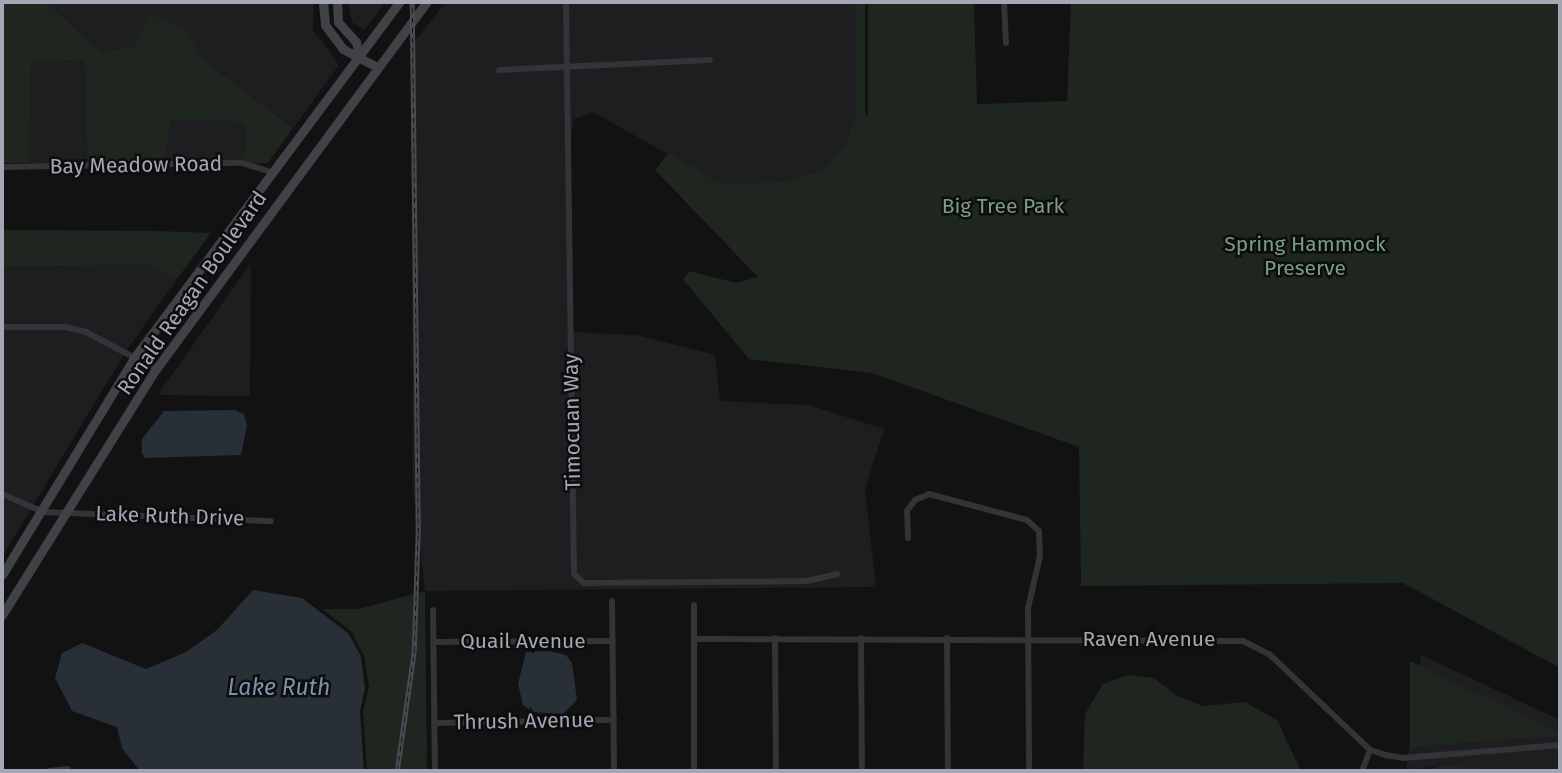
<!DOCTYPE html>
<html>
<head>
<meta charset="utf-8">
<style>
  body { margin:0 }
  #map { position:relative; width:1562px; height:773px; overflow:hidden; background:#121213; font-family:"Fira Sans",sans-serif }
  div>[style] { position:absolute }
  .built>* { inset:0; background:#1e1e20 }
  .green>* { inset:0; background:#1e261f }
  .water>* { inset:0; background:#282f37 }
  .street>* { height:6px; margin:-3px; padding:0 3px; transform-origin:3px; border-radius:3px; background:#333338 }
  .secondary>* { height:9px; margin:-4.5px; padding:0 4.5px; transform-origin:4.5px; border-radius:4.5px; background:#414248 }
  .rail>* { height:4.5px; margin-top:-2.25px; transform-origin:0; background:repeating-linear-gradient(90deg,#0d0d0e 0 5px,#4a4b51 0 10px); box-sizing:border-box; border-block:2px solid #4a4b51 }
  span { translate:-50% -50%; white-space:nowrap; text-align:center; line-height:1.15; -webkit-text-stroke:5px #0d0d0e; paint-order:stroke }
  .street-label { font-size:21px; color:#a3a7b4 }
  .park-label { font-size:21px; color:#799f7e }
  .water-label { font-size:23px; color:#7992b0; font-style:italic }
  .frame { position:absolute; inset:0; border:4px solid #a3a7b4; pointer-events:none }
</style>
</head>
<body>
<div id="map">
  <div class="built">
    <i style="clip-path:polygon(46px 2px,314px 2px,313px 30px,339px 65px,293px 128px,204px 60px,186px 31px,151px 14px,135px 46px,101px 54px)"></i>
    <i style="clip-path:polygon(348px 2px,386px 2px,364px 30px,352px 22px)"></i>
    <i style="clip-path:polygon(446px 2px,855px 2px,856px 111px,847px 143px,822px 171px,782px 182px,719px 183px,593px 112px,574px 119px,569px 144px,572px 332px,636px 335px,715px 355px,720px 401px,809px 405px,884px 429px,865px 489px,876px 587px,425px 591px,413px 486px,411px 46px)"></i>
    <i style="clip-path:polygon(84px 60px,87px 164px,28px 163px,32px 61px)"></i>
    <i style="clip-path:polygon(171px 120px,245px 122px,244px 164px,164px 164px)"></i>
    <i style="clip-path:polygon(251px 263px,250px 396px,158px 395px,161px 390px)"></i>
    <i style="clip-path:polygon(149px 265px,177px 279px,128px 348px,2px 557px,2px 267px)"></i>
    <i style="clip-path:polygon(1421px 655px,1560px 720px,1560px 771px,1477px 771px,1444px 765px,1406px 771px)"></i>
  </div>
  <div class="green">
    <i style="clip-path:polygon(2px 2px,46px 2px,101px 53px,135px 46px,151px 14px,187px 31px,204px 60px,293px 128px,268px 163px,244px 164px,245px 122px,171px 120px,164px 164px,87px 164px,84px 60px,32px 61px,28px 163px,2px 163px)"></i>
    <i style="clip-path:polygon(855px 2px,865px 2px,865px 112px,868px 117px,868px 2px,974px 2px,977px 104px,1067px 101px,1071px 2px,1560px 2px,1560px 668px,1403px 583px,1081px 586px,1079px 447px,872px 373px,749px 359px,683px 279px,690px 271px,736px 283px,758px 277px,655px 170px,669px 153px,719px 183px,782px 182px,822px 171px,847px 143px,856px 111px)"></i>
    <i style="clip-path:polygon(2px 230px,157px 231px,211px 233px,177px 279px,149px 265px,2px 267px)"></i>
    <i style="clip-path:polygon(425px 591px,427px 771px,367px 771px,363px 711px,369px 687px,364px 656px,351px 631px,322px 609px,359px 609px)"></i>
    <i style="clip-path:polygon(1410px 661px,1560px 733px,1560px 735px,1410px 747px)"></i>
    <i style="clip-path:polygon(1128px 675px,1154px 678px,1179px 697px,1203px 706px,1245px 702px,1277px 720px,1301px 771px,1083px 771px,1085px 714px,1103px 684px)"></i>
    <i style="clip-path:polygon(1444px 765px,1474px 768px,1477px 771px,1422px 771px)"></i>
  </div>
  <div class="water">
    <i style="clip-path:polygon(235px 410px,244px 414px,247px 426px,241px 455px,145px 458px,142px 453px,142px 439px,164px 411px)"></i>
    <i style="clip-path:polygon(253px 590px,302px 598px,349px 634px,361px 657px,365px 688px,360px 711px,364px 771px,140px 771px,122px 748px,117px 727px,72px 711px,55px 678px,62px 653px,82px 643px,146px 669px,186px 652px,217px 630px)"></i>
    <i style="clip-path:polygon(548px 651px,566px 655px,572px 663px,577px 700px,563px 714px,532px 712px,523px 705px,518px 684px,526px 652px)"></i>
  </div>
  <div class="street">
    <i style="left:566px;top:2px;width:572px;rotate:89.2deg"></i>
    <i style="left:574px;top:574px;width:13px;rotate:42deg"></i>
    <i style="left:584px;top:583px;width:223px;rotate:-0.5deg"></i>
    <i style="left:807px;top:581px;width:31px;rotate:-13deg"></i>
    <i style="left:1004px;top:2px;width:41px;rotate:87.2deg"></i>
    <i style="left:499px;top:70px;width:211px;rotate:-2.7deg"></i>
    <i style="left:2px;top:167px;width:240px;rotate:-1deg"></i>
    <i style="left:242px;top:163px;width:28px;rotate:17deg"></i>
    <i style="left:2px;top:327px;width:63px"></i>
    <i style="left:65px;top:327px;width:22px;rotate:13deg"></i>
    <i style="left:86px;top:332px;width:79px;rotate:27.9deg"></i>
    <i style="left:2px;top:494px;width:45px;rotate:23.7deg"></i>
    <i style="left:43px;top:512px;width:228px;rotate:2.3deg"></i>
    <i style="left:908px;top:538px;width:27px;rotate:-92deg"></i>
    <i style="left:907px;top:511px;width:14px;rotate:-54deg"></i>
    <i style="left:915px;top:500px;width:15px;rotate:-23deg"></i>
    <i style="left:929px;top:494px;width:101px;rotate:14.9deg"></i>
    <i style="left:1027px;top:520px;width:16px;rotate:43deg"></i>
    <i style="left:1039px;top:531px;width:25px;rotate:88deg"></i>
    <i style="left:1040px;top:556px;width:53px;rotate:103deg"></i>
    <i style="left:1028px;top:608px;width:163px;rotate:89.6deg"></i>
    <i style="left:612px;top:601px;width:170px;rotate:89.3deg"></i>
    <i style="left:694px;top:605px;width:166px;rotate:90deg"></i>
    <i style="left:433px;top:610px;width:161px;rotate:89.3deg"></i>
    <i style="left:775px;top:638px;width:133px;rotate:89.6deg"></i>
    <i style="left:861px;top:638px;width:133px;rotate:89.6deg"></i>
    <i style="left:947px;top:638px;width:133px;rotate:89.6deg"></i>
    <i style="left:695px;top:639px;width:548px;rotate:0.21deg"></i>
    <i style="left:1243px;top:641px;width:29px;rotate:27deg"></i>
    <i style="left:1269px;top:654px;width:139px;rotate:43.5deg"></i>
    <i style="left:1370px;top:750px;width:16px;rotate:18deg"></i>
    <i style="left:1385px;top:755px;width:18px;rotate:9deg"></i>
    <i style="left:1403px;top:758px;width:158px;rotate:-4.7deg"></i>
    <i style="left:434px;top:642px;width:178px;rotate:-0.3deg"></i>
    <i style="left:434px;top:723px;width:180px;rotate:-1deg"></i>
    <i style="left:49px;top:771px;width:19px;rotate:-6deg"></i>
    <i style="left:1362px;top:771px;width:22px;rotate:-69deg"></i>
  </div>
  <div class="secondary">
    <i style="left:323px;top:2px;width:23px;rotate:85deg"></i>
    <i style="left:325px;top:25px;width:30px;rotate:53deg"></i>
    <i style="left:343px;top:49px;width:38px;rotate:28deg"></i>
    <i style="left:337px;top:2px;width:20px;rotate:87deg"></i>
    <i style="left:338px;top:22px;width:27px;rotate:48deg"></i>
    <i style="left:356px;top:42px;width:13px;rotate:77deg"></i>
    <i style="left:2px;top:575px;width:254px;rotate:-58.7deg"></i>
    <i style="left:134px;top:358px;width:444px;rotate:-53.3deg"></i>
    <i style="left:2px;top:615px;width:290px;rotate:-58deg"></i>
    <i style="left:156px;top:369px;width:456px;rotate:-53.6deg"></i>
  </div>
  <div class="rail">
    <i style="left:397px;top:771px;width:121px;rotate:-81.9deg"></i>
    <i style="left:414px;top:651px;width:118px;rotate:-88.1deg"></i>
    <i style="left:418px;top:533px;width:531px;rotate:-90.65deg"></i>
  </div>
  <div class="street-label">
    <span style="left:136px;top:165px;rotate:-1deg">Bay Meadow Road</span>
    <span style="left:192px;top:293px;rotate:-55deg">Ronald Reagan Boulevard</span>
    <span style="left:572px;top:422px;rotate:-91deg">Timocuan Way</span>
    <span style="left:170px;top:516px;rotate:2deg">Lake Ruth Drive</span>
    <span style="left:1149px;top:639px">Raven Avenue</span>
    <span style="left:523px;top:641px">Quail Avenue</span>
    <span style="left:524px;top:721px;rotate:-1deg">Thrush Avenue</span>
  </div>
  <div class="park-label">
    <span style="left:1003px;top:206px">Big Tree Park</span>
    <span style="left:1305px;top:256px">Spring Hammock<br>Preserve</span>
  </div>
  <div class="water-label">
    <span style="left:279px;top:687px">Lake Ruth</span>
  </div>
  <div class="frame"></div>
</div>
</body>
</html>
